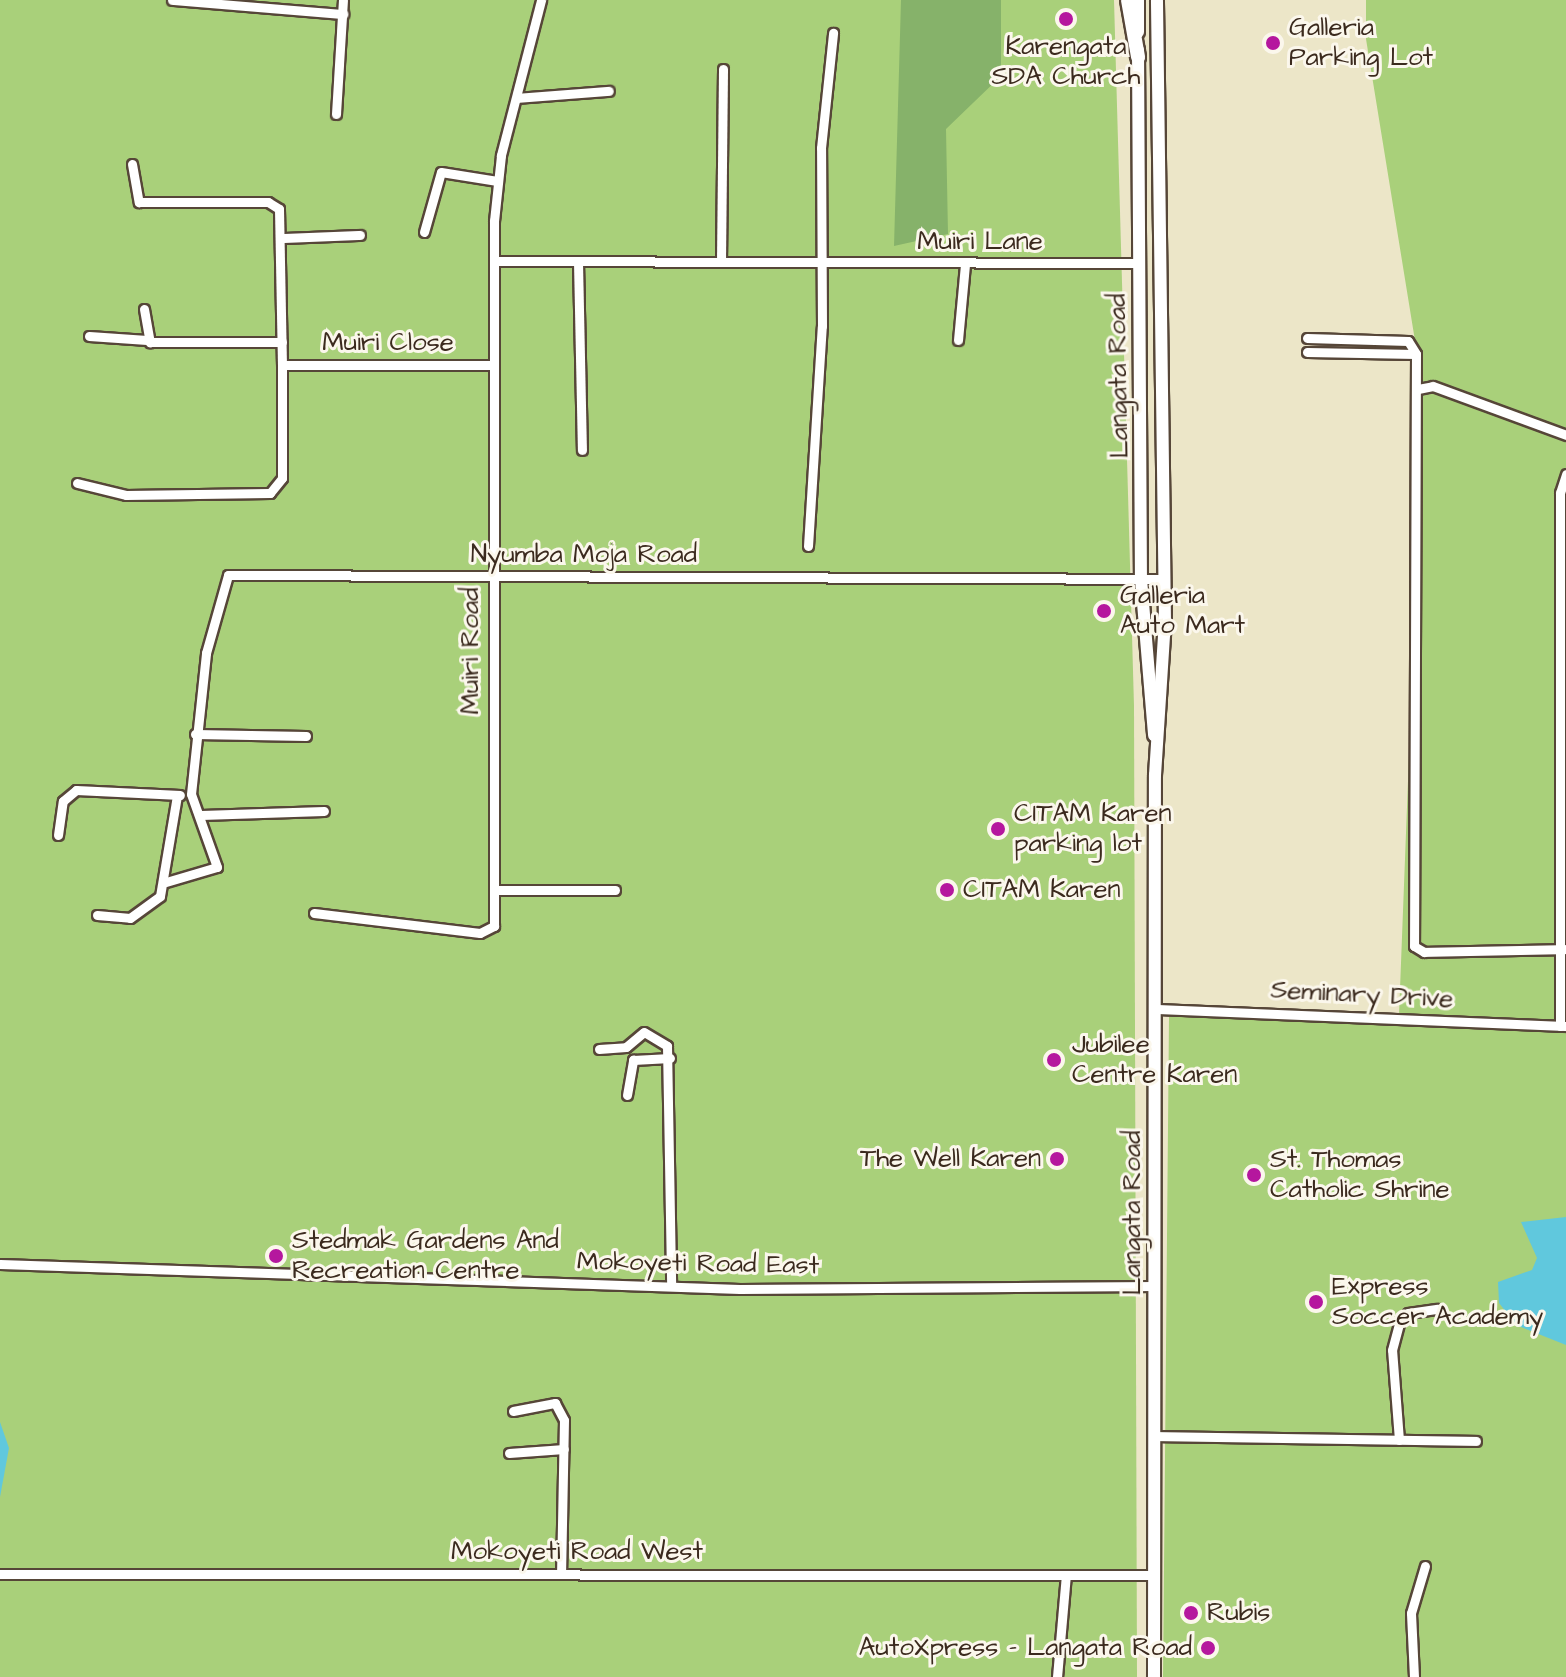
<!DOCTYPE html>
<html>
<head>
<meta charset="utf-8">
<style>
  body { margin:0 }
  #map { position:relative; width:1566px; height:1677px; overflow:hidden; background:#ece6c8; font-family:"Architects Daughter",sans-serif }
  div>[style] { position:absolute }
  .green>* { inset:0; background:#a9d07a }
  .forest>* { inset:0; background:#86b26a }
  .water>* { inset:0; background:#60c8dd }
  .roads { filter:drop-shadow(2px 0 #564638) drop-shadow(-2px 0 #564638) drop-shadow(0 2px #564638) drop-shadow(0 -2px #564638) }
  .street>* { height:9px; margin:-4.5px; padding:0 4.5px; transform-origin:4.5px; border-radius:4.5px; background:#fff }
  .secondary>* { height:12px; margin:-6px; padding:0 6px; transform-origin:6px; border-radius:6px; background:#fff }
  .primary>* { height:14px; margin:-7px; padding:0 7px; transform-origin:7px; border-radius:7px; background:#fff }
  .dots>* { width:22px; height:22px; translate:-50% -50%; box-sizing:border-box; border:4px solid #fbf7ec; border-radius:50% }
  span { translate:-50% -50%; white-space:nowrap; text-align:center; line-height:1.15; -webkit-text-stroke:6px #fbf7ec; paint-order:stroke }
  .poi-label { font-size:26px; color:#3b2a1e }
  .left { translate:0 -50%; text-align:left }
  .right { translate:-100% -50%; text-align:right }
  .street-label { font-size:26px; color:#3b2a1e }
</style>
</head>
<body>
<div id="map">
  <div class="green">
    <i style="clip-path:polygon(0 0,1114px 0,1134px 706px,1137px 1677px,0 1677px)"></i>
    <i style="clip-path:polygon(1366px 0,1566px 0,1566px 1677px,1163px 1677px,1169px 1017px,1399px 1015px,1423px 390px,1366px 39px)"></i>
  </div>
  <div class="forest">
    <i style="clip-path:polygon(901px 0,1001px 0,1001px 76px,946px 129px,948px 234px,894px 246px)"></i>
  </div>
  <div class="water">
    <i style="clip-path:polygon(1566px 1217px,1566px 1345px,1516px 1325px,1499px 1303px,1498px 1282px,1532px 1270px,1537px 1258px,1521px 1222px)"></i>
    <i style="clip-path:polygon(0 1422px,9px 1448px,0 1497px)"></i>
  </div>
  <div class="roads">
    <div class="street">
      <i style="left:172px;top:0;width:172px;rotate:4.7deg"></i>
      <i style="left:517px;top:98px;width:92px;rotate:-4.4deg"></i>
      <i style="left:336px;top:114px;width:114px;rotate:-86.5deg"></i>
      <i style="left:132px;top:164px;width:39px;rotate:80deg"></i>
      <i style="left:139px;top:202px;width:129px"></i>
      <i style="left:268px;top:202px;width:13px;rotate:32deg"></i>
      <i style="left:279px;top:209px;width:156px;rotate:88.9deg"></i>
      <i style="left:424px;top:232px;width:62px;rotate:-74.2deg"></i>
      <i style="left:441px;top:172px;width:57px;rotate:9.1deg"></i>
      <i style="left:282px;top:238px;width:78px;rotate:-2.2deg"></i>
      <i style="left:494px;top:261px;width:645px;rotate:0.18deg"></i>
      <i style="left:721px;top:261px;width:192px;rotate:-89.4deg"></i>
      <i style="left:578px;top:262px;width:188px;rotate:88.8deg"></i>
      <i style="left:144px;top:309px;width:34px;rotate:80deg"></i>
      <i style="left:150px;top:342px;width:132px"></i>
      <i style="left:89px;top:336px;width:58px;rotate:3.9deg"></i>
      <i style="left:1307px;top:338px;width:101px;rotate:1.7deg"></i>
      <i style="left:1408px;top:341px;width:15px;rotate:58deg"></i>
      <i style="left:1416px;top:354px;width:592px;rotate:90.19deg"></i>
      <i style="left:1414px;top:946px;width:12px;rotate:31deg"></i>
      <i style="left:1424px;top:952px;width:142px;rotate:-1.2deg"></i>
      <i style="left:958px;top:340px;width:76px;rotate:-84.7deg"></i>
      <i style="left:1307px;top:352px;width:109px;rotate:1.1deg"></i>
      <i style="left:1418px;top:389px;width:15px;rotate:-11deg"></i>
      <i style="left:1433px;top:386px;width:142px;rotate:20.2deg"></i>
      <i style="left:77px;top:483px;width:50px;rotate:13.8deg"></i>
      <i style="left:126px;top:495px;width:144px;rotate:-0.8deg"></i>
      <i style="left:270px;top:493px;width:19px;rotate:-51deg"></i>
      <i style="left:282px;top:478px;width:113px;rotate:-90deg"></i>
      <i style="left:282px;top:365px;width:211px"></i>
      <i style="left:808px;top:546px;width:220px;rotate:-86.4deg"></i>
      <i style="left:822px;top:326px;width:178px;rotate:-90.3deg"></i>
      <i style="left:821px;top:148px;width:116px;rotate:-84deg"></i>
      <i style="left:195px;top:734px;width:111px;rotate:1deg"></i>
      <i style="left:201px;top:815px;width:123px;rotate:-1.9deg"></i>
      <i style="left:58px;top:835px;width:34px;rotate:-82deg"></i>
      <i style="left:63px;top:801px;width:17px;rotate:-40deg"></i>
      <i style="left:76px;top:790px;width:104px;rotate:2.8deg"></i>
      <i style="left:166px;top:882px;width:53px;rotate:-16.4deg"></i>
      <i style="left:217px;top:867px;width:77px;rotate:-109.6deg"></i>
      <i style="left:191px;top:794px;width:142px;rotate:-83.9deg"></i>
      <i style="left:206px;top:653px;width:81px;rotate:-74.2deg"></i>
      <i style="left:228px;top:575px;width:937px;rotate:0.24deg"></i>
      <i style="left:495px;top:890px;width:120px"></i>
      <i style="left:314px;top:913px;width:167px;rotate:6.9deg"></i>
      <i style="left:480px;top:933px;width:16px;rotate:-27deg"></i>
      <i style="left:494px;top:926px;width:705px;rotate:-90deg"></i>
      <i style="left:494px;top:221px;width:66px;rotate:-83.9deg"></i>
      <i style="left:501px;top:155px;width:160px;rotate:-75.5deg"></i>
      <i style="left:97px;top:915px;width:33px;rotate:5deg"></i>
      <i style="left:130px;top:918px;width:37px;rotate:-36deg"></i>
      <i style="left:160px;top:896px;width:102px;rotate:-80.4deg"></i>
      <i style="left:1156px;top:1009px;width:410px;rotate:2.4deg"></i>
      <i style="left:1560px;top:1026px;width:533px;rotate:-90deg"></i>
      <i style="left:1560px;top:493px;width:20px;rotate:-72deg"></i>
      <i style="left:599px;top:1049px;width:27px;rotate:-4deg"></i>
      <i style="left:626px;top:1047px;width:23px;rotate:-40deg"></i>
      <i style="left:644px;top:1032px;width:27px;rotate:31deg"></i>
      <i style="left:667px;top:1046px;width:240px;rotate:89deg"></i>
      <i style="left:627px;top:1095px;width:36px;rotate:-80deg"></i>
      <i style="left:633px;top:1060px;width:37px;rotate:-3deg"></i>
      <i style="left:0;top:1264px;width:740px;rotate:1.93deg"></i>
      <i style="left:740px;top:1289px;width:415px;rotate:-0.4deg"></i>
      <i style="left:513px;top:1411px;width:43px;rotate:-10.8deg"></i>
      <i style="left:555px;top:1403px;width:19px;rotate:62deg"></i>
      <i style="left:564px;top:1420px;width:152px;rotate:91.1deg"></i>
      <i style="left:1155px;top:1436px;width:321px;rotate:0.9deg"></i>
      <i style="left:1399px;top:1440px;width:90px;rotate:-94.4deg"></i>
      <i style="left:1392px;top:1350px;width:28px;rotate:-75deg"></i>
      <i style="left:1399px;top:1323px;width:13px;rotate:-48deg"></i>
      <i style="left:1408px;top:1313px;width:30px;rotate:-8deg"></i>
      <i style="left:509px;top:1453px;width:55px;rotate:-4.2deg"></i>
      <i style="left:0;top:1574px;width:1155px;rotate:0.05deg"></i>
      <i style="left:1057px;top:1677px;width:102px;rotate:-85deg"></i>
      <i style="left:1414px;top:1677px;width:64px;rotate:-92.7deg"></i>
      <i style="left:1411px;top:1613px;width:49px;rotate:-73.4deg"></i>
    </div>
    <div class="secondary">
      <i style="left:1138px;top:0;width:32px;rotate:90deg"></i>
      <i style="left:1138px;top:50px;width:529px;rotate:89.68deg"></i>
      <i style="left:1141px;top:579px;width:157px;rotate:85.2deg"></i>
      <i style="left:1154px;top:1677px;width:902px;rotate:-89.94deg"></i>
      <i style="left:1155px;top:775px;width:153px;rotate:-86.3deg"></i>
      <i style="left:1165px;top:622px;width:622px;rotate:-90.74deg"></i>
    </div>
    <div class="primary">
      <i style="left:1128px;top:0;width:58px;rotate:80deg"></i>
    </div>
  </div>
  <div class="dots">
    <i style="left:1066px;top:19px;background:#b5179e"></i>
    <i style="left:1273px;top:43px;background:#b5179e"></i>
    <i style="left:1104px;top:611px;background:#b5179e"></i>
    <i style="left:998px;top:829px;background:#b5179e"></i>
    <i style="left:947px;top:890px;background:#b5179e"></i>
    <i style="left:1054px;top:1060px;background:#b5179e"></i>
    <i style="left:1057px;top:1159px;background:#b5179e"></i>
    <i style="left:1254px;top:1175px;background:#b5179e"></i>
    <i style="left:276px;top:1256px;background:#b5179e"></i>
    <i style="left:1316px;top:1302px;background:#b5179e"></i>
    <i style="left:1191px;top:1613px;background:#b5179e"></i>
    <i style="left:1208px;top:1648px;background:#b5179e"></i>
  </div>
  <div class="poi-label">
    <span class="left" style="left:1289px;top:43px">Galleria<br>Parking Lot</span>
    <span style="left:1066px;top:62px">Karengata<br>SDA Church</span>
    <span class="left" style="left:1120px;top:611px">Galleria<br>Auto Mart</span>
    <span class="left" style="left:1014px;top:829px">CITAM Karen<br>parking lot</span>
    <span class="left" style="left:963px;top:890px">CITAM Karen</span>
    <span class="left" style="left:1072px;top:1060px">Jubilee<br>Centre Karen</span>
    <span class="right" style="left:1041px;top:1159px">The Well Karen</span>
    <span class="left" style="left:1270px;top:1175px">St. Thomas<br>Catholic Shrine</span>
    <span class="left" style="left:292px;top:1256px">Stedmak Gardens And<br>Recreation Centre</span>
    <span class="left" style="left:1332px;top:1302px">Express<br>Soccer Academy</span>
    <span class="left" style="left:1207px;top:1613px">Rubis</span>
    <span class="right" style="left:1192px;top:1648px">AutoXpress - Langata Road</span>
  </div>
  <div class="street-label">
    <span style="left:980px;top:242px">Muiri Lane</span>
    <span style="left:388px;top:343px">Muiri Close</span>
    <span style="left:1119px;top:376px;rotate:-91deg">Langata Road</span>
    <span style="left:584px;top:555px">Nyumba Moja Road</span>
    <span style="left:471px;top:651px;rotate:-90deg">Muiri Road</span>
    <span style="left:1362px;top:995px;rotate:3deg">Seminary Drive</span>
    <span style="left:1133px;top:1213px;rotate:-90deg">Langata Road</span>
    <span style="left:698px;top:1264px;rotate:1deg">Mokoyeti Road East</span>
    <span style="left:577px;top:1552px">Mokoyeti Road West</span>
  </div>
</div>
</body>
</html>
